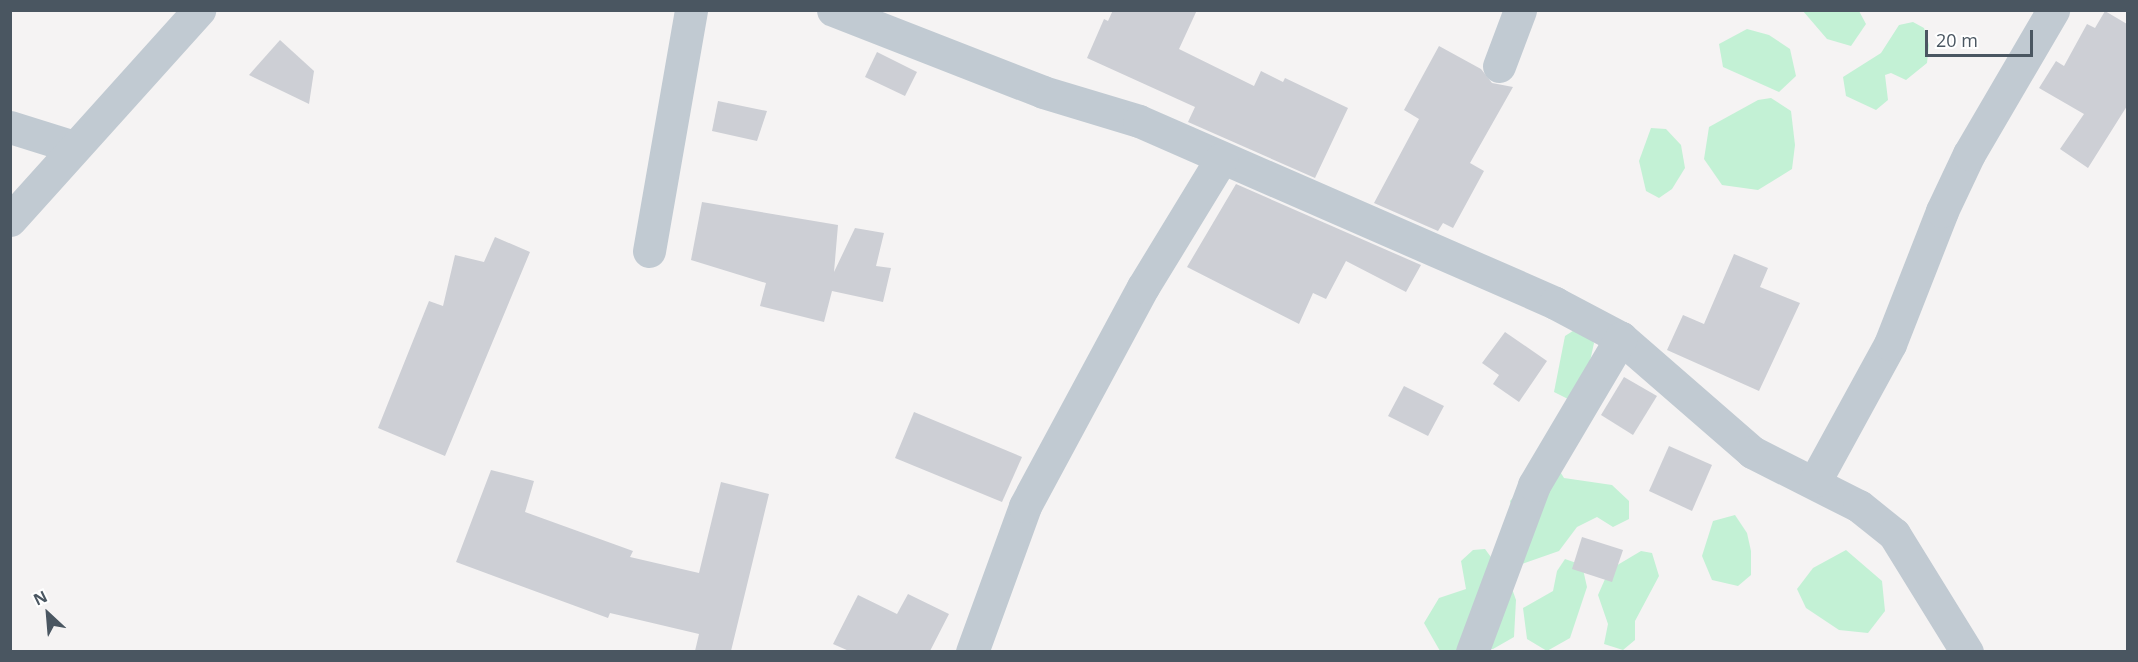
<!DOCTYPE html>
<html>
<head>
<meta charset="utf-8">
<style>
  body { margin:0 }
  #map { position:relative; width:2138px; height:662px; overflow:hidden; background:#f5f3f3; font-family:"Open Sans",sans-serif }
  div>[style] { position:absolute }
  .green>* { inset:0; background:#c3f1d5 }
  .building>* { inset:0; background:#cdcfd5 }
  .street>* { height:33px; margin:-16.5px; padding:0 16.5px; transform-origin:16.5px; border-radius:16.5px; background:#c1cad2 }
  span { translate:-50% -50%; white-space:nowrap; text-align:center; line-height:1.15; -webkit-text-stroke:5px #fff; paint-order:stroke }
  .frame { position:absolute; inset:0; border:12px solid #4a5661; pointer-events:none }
  .north { position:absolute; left:18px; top:584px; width:60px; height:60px; -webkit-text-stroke:4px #fff; paint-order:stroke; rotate:334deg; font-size:16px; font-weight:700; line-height:24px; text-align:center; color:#4a5661 }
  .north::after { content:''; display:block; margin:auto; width:21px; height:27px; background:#4a5661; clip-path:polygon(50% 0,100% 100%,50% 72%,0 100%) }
  .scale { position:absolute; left:1925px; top:30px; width:108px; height:27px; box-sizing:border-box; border:3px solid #4a5661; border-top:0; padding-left:8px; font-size:18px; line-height:21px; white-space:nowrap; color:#4a5661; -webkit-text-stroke:4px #fff; paint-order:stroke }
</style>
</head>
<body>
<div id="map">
  <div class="green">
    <i style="clip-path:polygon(1803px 11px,1859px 11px,1866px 24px,1851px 46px,1827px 39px)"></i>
    <i style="clip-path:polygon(1913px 22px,1924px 28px,1929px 45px,1927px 63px,1906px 80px,1891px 73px,1885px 75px,1888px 100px,1876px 110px,1846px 96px,1843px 77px,1881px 53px,1899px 25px)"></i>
    <i style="clip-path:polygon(1747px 29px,1769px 35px,1790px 49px,1796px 76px,1779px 92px,1723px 67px,1719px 44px)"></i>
    <i style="clip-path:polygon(1771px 98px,1791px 111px,1795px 145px,1792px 169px,1758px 190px,1722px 185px,1704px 159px,1709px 127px,1758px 100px)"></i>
    <i style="clip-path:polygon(1651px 128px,1666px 129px,1681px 145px,1685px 168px,1672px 189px,1659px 198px,1646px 191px,1639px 161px)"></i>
    <i style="clip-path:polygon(1576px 329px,1587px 332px,1594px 343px,1589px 366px,1568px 399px,1554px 392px,1565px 336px)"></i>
    <i style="clip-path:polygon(1537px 470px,1559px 470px,1564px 478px,1612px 485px,1629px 501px,1629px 519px,1613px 527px,1597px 517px,1577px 527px,1559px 551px,1522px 564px,1510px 501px)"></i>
    <i style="clip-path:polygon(1735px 515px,1747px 533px,1751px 551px,1751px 575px,1738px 586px,1712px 580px,1702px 556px,1713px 521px)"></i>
    <i style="clip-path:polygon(1485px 549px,1510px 583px,1516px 600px,1514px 637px,1493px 649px,1440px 651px,1424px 623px,1439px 598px,1466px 589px,1461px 561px,1473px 550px)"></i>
    <i style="clip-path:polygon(1846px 550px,1882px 581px,1885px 611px,1868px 633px,1839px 630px,1806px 608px,1797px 589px,1813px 568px)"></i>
    <i style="clip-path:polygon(1641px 551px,1652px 553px,1659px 576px,1635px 621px,1635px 640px,1623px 650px,1604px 644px,1608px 624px,1598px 595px,1609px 570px)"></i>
    <i style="clip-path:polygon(1565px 559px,1582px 565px,1587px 587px,1570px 638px,1547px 651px,1527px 639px,1523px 608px,1553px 591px,1557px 571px)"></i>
  </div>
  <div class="building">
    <i style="clip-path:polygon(1113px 10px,1197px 10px,1179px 49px,1254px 86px,1261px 71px,1283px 82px,1285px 78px,1348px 108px,1315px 178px,1188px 122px,1195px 107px,1087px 58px,1104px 19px,1108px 21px)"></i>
    <i style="clip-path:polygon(2105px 11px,2127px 24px,2127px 106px,2088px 168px,2060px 149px,2084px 114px,2039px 88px,2056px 61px,2064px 66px,2087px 24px,2095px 28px)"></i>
    <i style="clip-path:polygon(280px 40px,314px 71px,309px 104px,249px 75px)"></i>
    <i style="clip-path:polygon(1439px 46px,1481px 69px,1492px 83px,1513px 87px,1470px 163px,1484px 171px,1453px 228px,1443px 223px,1438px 231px,1374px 203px,1419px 119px,1404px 110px)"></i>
    <i style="clip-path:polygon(877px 52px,917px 72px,905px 96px,865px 77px)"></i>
    <i style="clip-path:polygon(718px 101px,767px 111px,757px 141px,712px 131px)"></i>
    <i style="clip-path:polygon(1236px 184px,1421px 265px,1406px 292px,1346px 261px,1326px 299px,1313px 293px,1299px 324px,1187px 267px)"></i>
    <i style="clip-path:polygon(702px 202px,838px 225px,834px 272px,855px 228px,884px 233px,876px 266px,891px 268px,883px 302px,832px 291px,824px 322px,760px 306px,766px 283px,691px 260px)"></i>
    <i style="clip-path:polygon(495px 237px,530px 252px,445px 456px,378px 428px,429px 301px,443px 306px,455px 255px,484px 262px)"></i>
    <i style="clip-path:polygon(1734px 254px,1768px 268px,1760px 287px,1800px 303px,1759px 391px,1667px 350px,1683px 315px,1704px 324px)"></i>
    <i style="clip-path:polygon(1505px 332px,1547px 361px,1519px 402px,1493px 384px,1499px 375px,1482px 363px)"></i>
    <i style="clip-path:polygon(1624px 377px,1657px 396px,1633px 435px,1601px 415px)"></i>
    <i style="clip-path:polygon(1404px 386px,1444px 406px,1428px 436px,1388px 416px)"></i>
    <i style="clip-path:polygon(914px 412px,1022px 457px,1002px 502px,895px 458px)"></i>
    <i style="clip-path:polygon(1669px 446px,1712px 465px,1692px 511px,1649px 491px)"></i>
    <i style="clip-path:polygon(491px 470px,534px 481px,525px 512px,633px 551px,630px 557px,699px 573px,721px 482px,769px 494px,731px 651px,695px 651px,699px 634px,610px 613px,608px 618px,456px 562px)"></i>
    <i style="clip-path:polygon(1582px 537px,1623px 550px,1612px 582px,1572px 569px)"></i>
    <i style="clip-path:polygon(908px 594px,949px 614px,930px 651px,849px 651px,833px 644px,858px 595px,897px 614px)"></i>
  </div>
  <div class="street">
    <i style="left:833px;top:10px;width:225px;rotate:21.3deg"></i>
    <i style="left:1043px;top:92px;width:100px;rotate:16.8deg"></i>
    <i style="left:1139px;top:121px;width:454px;rotate:23.6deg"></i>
    <i style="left:1555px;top:303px;width:75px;rotate:27.9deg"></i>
    <i style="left:1621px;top:338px;width:174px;rotate:41deg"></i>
    <i style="left:1752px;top:452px;width:120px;rotate:26.8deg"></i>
    <i style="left:1859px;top:506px;width:45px;rotate:38.7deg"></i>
    <i style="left:1894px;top:534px;width:139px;rotate:58.3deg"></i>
    <i style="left:1499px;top:66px;width:60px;rotate:-69.4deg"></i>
    <i style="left:10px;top:127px;width:67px;rotate:17.4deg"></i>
    <i style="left:10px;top:220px;width:283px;rotate:-48deg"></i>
    <i style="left:649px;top:251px;width:245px;rotate:-80.1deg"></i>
    <i style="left:1815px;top:481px;width:156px;rotate:-61.3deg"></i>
    <i style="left:1890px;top:344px;width:143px;rotate:-68.6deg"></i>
    <i style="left:1942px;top:211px;width:63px;rotate:-64.7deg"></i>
    <i style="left:1969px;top:154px;width:167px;rotate:-59.7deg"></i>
    <i style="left:972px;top:652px;width:155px;rotate:-70deg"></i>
    <i style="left:1025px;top:506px;width:249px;rotate:-61.7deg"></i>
    <i style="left:1143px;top:287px;width:150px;rotate:-58.6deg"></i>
    <i style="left:1472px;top:652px;width:178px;rotate:-69.6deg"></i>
    <i style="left:1534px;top:485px;width:171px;rotate:-59.4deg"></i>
  </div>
  <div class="frame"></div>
  <div class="north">N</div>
  <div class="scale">20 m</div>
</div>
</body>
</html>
